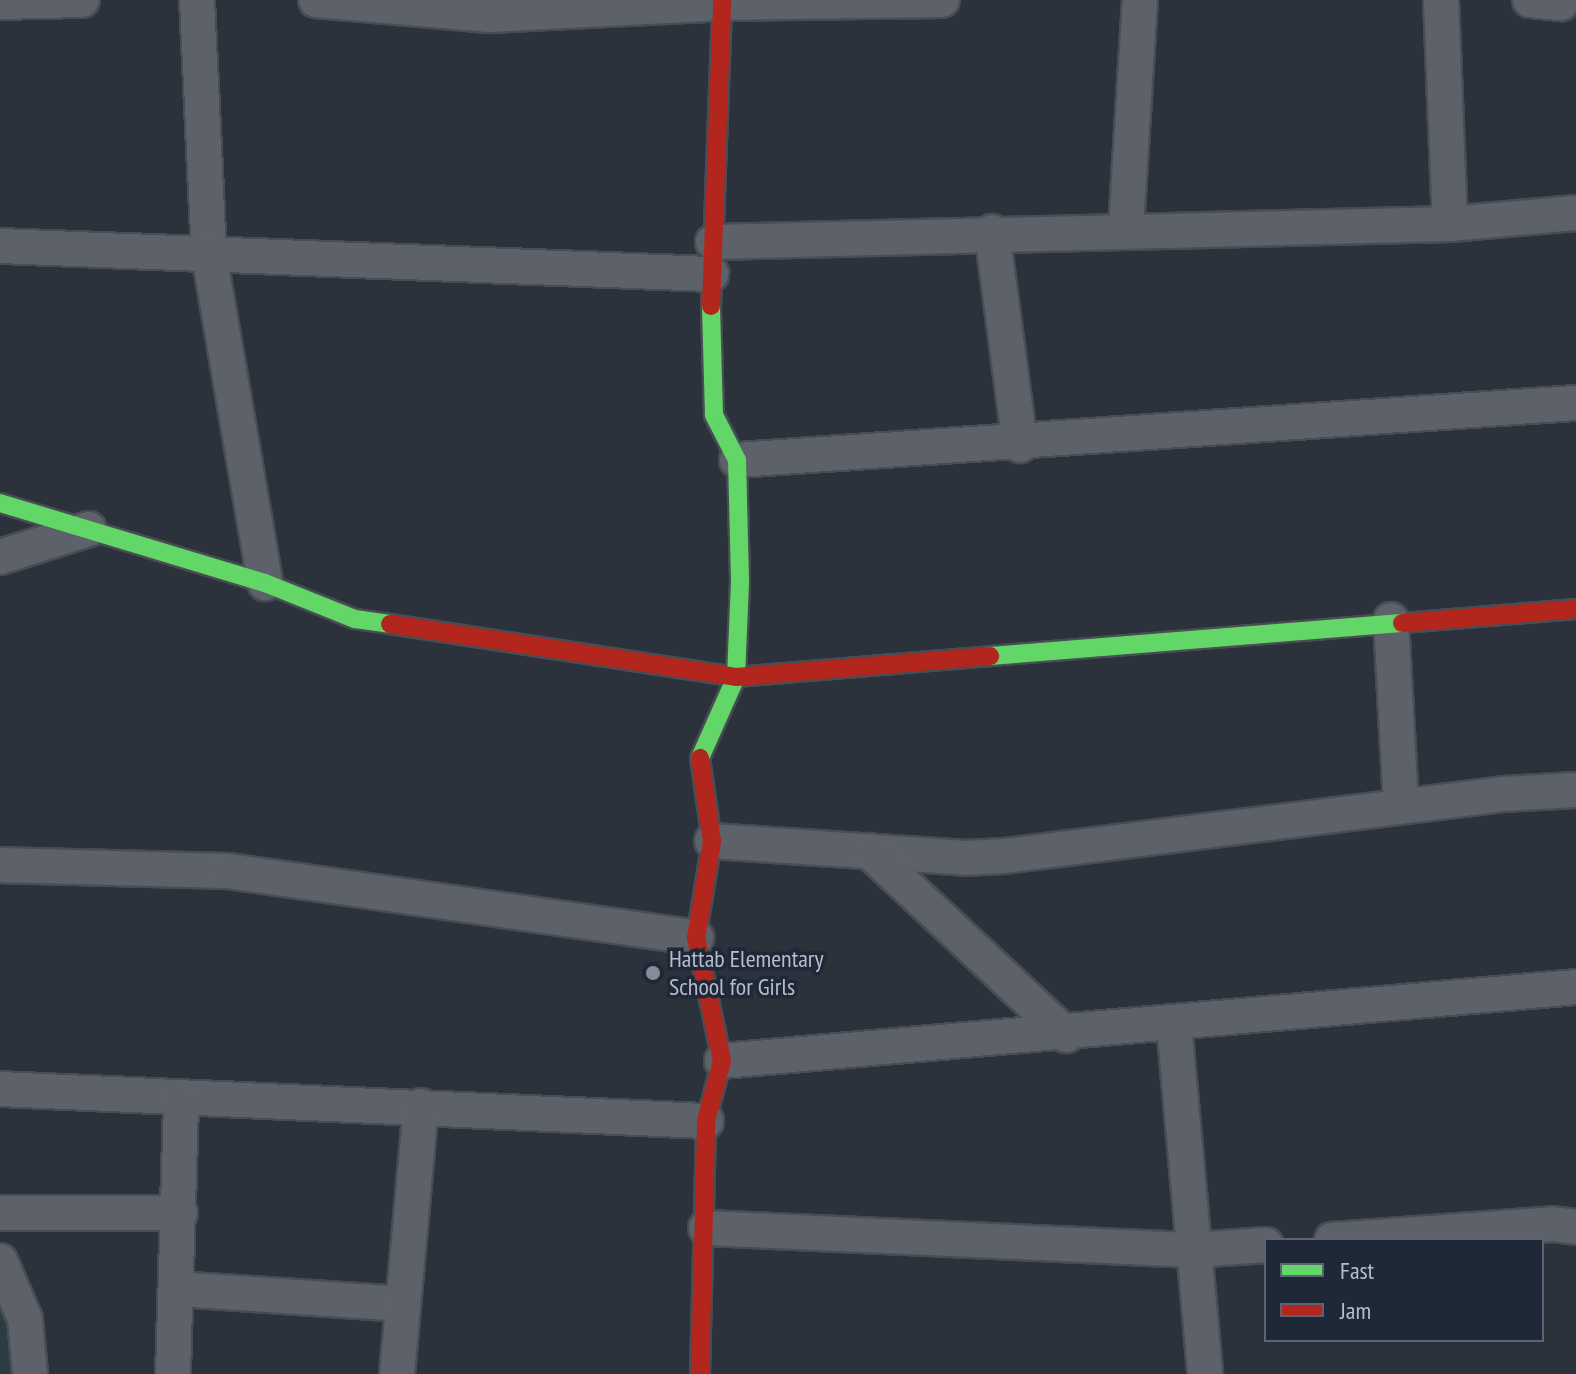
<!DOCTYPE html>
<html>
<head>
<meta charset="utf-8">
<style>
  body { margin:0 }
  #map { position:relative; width:1576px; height:1374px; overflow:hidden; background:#2c323c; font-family:"PT Sans Narrow",sans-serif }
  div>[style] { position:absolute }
  .green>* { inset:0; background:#293d42 }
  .roads { filter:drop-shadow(2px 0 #484d54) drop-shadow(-2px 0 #484d54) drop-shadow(0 2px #484d54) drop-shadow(0 -2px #484d54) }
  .street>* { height:34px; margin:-17px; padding:0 17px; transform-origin:17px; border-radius:17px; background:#5d6169 }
  .fast>* { height:18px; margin:-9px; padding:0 9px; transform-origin:9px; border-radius:9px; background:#63d668 }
  .jam>* { height:18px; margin:-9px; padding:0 9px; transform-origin:9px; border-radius:9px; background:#b3261e }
  .dots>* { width:22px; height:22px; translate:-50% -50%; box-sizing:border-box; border:4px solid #1f2837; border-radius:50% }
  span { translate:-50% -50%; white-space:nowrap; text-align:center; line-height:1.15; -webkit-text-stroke:7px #1f2837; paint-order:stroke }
  .poi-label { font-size:24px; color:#b7becc }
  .left { translate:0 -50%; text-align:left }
  .legend { position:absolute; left:1264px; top:1238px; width:280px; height:104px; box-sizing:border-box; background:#1f2837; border:2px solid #5c6473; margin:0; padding:10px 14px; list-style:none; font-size:24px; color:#b7becc }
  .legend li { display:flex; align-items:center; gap:16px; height:40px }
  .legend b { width:40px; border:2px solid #5c6473 }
</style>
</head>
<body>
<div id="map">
  <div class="green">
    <i style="clip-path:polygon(0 1301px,14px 1326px,14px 1374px,0 1374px)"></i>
  </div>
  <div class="roads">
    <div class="street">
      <i style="left:197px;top:0;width:254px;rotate:87.3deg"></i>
      <i style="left:209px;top:254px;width:334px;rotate:80.3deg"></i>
      <i style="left:316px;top:0;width:174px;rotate:5deg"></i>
      <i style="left:489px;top:15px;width:233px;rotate:-2.9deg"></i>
      <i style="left:722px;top:3px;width:220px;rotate:-0.8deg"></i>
      <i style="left:1441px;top:0;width:224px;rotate:87.7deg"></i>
      <i style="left:1530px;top:0;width:31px;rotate:6deg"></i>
      <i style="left:0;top:2px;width:82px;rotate:-1.4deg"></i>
      <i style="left:1126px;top:228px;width:228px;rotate:-86.5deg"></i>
      <i style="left:992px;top:232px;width:215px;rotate:82.5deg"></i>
      <i style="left:713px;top:242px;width:737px;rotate:-1.4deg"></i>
      <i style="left:1450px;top:224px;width:126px;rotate:-5deg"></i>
      <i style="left:0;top:246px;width:712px;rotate:2.26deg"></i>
      <i style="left:737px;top:460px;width:841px;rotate:-3.89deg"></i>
      <i style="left:0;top:557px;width:93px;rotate:-17.5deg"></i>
      <i style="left:1391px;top:620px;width:186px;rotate:86.9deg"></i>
      <i style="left:712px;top:841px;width:255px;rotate:3.8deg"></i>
      <i style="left:966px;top:858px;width:38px;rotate:-3deg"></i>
      <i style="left:1004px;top:856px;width:503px;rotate:-7.08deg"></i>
      <i style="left:1503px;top:794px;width:73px;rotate:-3.1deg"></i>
      <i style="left:869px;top:851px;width:270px;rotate:43deg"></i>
      <i style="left:0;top:865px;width:228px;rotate:1.5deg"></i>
      <i style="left:228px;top:871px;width:473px;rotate:8.1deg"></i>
      <i style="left:1174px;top:1024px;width:351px;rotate:84.9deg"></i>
      <i style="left:722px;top:1061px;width:857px;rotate:-4.95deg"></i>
      <i style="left:0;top:1089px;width:707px;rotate:2.6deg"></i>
      <i style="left:0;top:1213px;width:180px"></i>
      <i style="left:706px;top:1228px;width:488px;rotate:2.6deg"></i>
      <i style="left:1194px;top:1250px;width:72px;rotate:-4deg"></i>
      <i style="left:1332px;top:1240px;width:222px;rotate:-4.1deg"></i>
      <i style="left:1553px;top:1224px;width:23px;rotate:7deg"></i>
      <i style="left:0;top:1261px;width:63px;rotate:66.7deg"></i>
      <i style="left:25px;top:1319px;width:55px;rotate:84.8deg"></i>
      <i style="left:177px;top:1289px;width:225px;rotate:3.8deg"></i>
      <i style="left:173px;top:1374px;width:274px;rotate:-88.3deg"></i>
      <i style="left:397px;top:1374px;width:269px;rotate:-84.9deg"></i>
    </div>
    <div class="fast">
      <i style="left:0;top:503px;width:277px;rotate:16.8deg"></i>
      <i style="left:265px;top:583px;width:97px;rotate:21.8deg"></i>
      <i style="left:355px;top:619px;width:35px;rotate:8deg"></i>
      <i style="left:990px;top:656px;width:413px;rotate:-4.6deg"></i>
      <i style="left:700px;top:758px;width:89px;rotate:-66deg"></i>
      <i style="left:736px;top:677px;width:96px;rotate:-87.6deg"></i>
      <i style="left:740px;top:581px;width:121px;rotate:-91.4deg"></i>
      <i style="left:737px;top:460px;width:51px;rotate:-117.1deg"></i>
      <i style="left:714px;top:415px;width:109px;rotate:-91.6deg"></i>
    </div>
    <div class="jam">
      <i style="left:711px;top:306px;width:306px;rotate:-87.9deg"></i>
      <i style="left:1402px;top:623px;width:175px;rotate:-4.6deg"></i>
      <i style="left:390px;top:624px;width:350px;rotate:8.7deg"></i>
      <i style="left:736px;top:677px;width:255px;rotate:-4.7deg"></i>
      <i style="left:700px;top:1374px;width:253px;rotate:-88.6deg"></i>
      <i style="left:706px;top:1121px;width:62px;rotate:-75.1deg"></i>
      <i style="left:722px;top:1061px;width:126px;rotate:-101.9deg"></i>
      <i style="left:696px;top:938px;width:98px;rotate:-80.6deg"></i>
      <i style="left:712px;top:841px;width:84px;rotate:-98.2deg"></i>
    </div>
  </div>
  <div class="dots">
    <i style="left:653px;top:973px;background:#868d9a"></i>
  </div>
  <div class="poi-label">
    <span class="left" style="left:669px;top:973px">Hattab Elementary<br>School for Girls</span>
  </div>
  <ul class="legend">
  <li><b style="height:10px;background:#63d668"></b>Fast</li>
  <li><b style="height:10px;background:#b3261e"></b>Jam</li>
  </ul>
</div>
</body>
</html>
